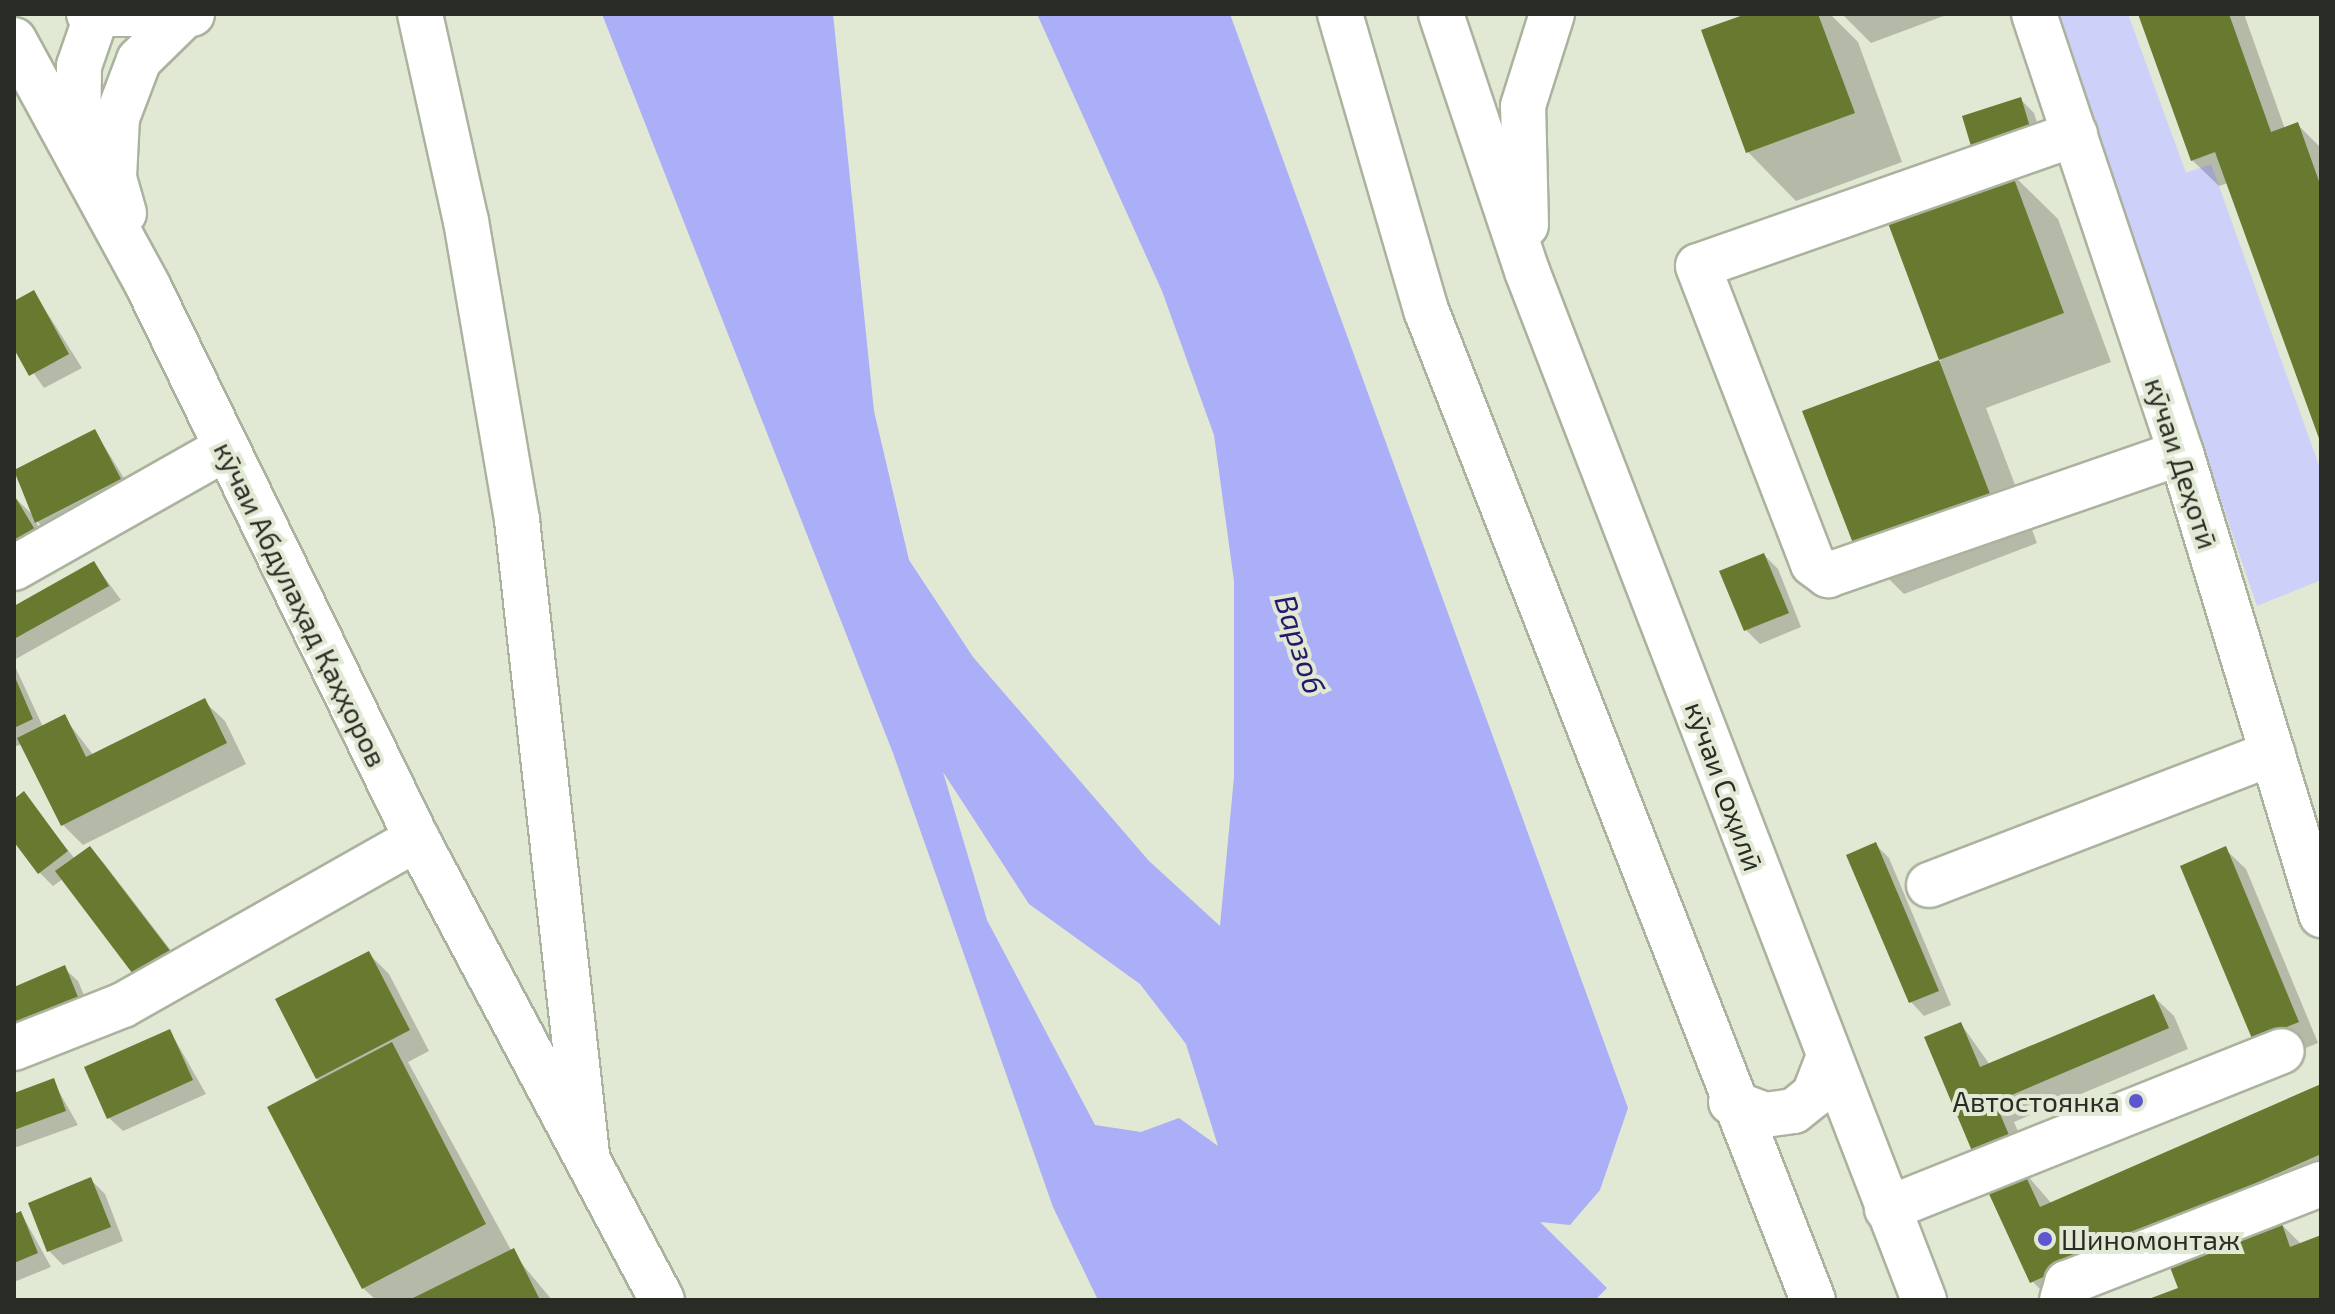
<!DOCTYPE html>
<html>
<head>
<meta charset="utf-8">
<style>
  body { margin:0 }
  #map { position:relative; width:2335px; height:1314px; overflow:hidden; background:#e1e8d3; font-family:"Exo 2",sans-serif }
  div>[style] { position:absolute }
  .green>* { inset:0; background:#cdd1fa }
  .water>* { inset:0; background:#aaaff7 }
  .shadow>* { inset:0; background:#0003 }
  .building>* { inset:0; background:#677a2f }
  .roads { filter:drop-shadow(2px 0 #abb29e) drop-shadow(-2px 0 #abb29e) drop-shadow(0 2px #abb29e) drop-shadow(0 -2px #abb29e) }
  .minor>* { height:44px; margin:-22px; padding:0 22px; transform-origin:22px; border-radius:22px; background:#fff }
  .major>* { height:44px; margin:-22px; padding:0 22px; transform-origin:22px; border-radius:22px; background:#fff }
  .dots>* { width:22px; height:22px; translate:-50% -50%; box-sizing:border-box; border:4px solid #e1e8d3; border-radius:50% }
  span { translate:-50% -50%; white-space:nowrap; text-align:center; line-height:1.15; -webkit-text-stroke:8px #e1e8d3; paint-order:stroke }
  .street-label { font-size:28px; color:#292c24 }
  .poi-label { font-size:28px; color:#292c24 }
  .right { translate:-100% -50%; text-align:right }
  .left { translate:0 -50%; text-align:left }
  .water-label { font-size:30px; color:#25196b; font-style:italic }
  .frame { position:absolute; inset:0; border:16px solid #292c24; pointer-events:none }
</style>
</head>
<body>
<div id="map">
  <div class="green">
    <i style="clip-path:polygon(2055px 14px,2128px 14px,2186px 173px,2211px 164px,2321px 471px,2321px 580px,2257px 606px)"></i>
  </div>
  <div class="water">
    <i style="clip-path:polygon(evenodd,602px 14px,833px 14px,874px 411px,909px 560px,973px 657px,1149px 861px,1220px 926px,1234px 777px,1234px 581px,1214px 435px,1162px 291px,1037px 14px,1230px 14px,1628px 1108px,1600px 1190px,1570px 1225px,1540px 1222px,1607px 1288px,1595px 1300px,1098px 1300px,1053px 1207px,893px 753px,602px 14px,943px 772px,1029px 904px,1140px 984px,1186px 1044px,1218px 1146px,1179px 1118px,1141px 1132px,1095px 1125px,987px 920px,943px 772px)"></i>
  </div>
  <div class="shadow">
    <i style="clip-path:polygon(1752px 14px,1830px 14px,1858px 42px,1902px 162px,1796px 201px,1748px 152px)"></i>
    <i style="clip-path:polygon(1842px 14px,1949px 14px,1871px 43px)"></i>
    <i style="clip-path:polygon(2140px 14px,2244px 14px,2285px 129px,2297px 124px,2321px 148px,2321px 440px,2228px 183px,2219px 186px,2192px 160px)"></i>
    <i style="clip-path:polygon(2020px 99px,2034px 113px,2046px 151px,1964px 117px)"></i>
    <i style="clip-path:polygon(2009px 171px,2058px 219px,2111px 362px,1986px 408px,2037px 543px,1904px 594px,1855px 545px,1805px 412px,1941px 361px,1887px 216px)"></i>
    <i style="clip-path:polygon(34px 292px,82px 368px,44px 388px,14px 345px,14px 303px)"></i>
    <i style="clip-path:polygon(95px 431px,133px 493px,50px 535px,34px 518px,49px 547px,14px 568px,14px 497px,34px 516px,14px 472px)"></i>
    <i style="clip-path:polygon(1764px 555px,1778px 569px,1801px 627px,1760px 644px,1746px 630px,1722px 572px)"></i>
    <i style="clip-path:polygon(94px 563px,121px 600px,14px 660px,14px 608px)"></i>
    <i style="clip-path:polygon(14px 664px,43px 727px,64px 717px,94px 756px,204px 701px,225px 721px,246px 764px,83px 845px,63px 825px,22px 744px,14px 747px)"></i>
    <i style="clip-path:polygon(23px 794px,75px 859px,90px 848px,103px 862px,186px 970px,63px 879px,53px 886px,39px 872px,14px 839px,14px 801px)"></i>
    <i style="clip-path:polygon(1875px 844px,1889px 858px,1951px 1005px,1924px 1016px,1911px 1002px)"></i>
    <i style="clip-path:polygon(2225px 849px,2246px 869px,2318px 1043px,2276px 1060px)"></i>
    <i style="clip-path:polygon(368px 953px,389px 974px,429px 1051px,408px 1062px,512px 1252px,552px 1300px,376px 1300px,363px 1288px,317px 1077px)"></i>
    <i style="clip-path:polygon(64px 968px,78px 981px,97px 1026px,14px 989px)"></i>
    <i style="clip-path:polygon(2153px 996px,2174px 1016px,2188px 1049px,2014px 1122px,2028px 1155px,1994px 1170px,1973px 1149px,1961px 1024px,1990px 1065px)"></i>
    <i style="clip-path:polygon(170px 1031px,206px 1094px,123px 1131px,109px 1118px)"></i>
    <i style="clip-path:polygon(53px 1081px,78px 1125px,14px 1148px,14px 1095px)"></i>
    <i style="clip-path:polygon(2321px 1086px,2321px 1192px,2051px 1300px,2032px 1281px,2020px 1167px,2052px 1204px)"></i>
    <i style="clip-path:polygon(91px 1180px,105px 1194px,123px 1241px,63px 1265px,49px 1251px)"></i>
    <i style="clip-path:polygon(21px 1213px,51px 1267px,14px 1282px,14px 1216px)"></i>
    <i style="clip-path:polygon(2280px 1223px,2302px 1245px,2321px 1238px,2321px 1300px,2151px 1300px,2180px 1289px)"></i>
  </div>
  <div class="building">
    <i style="clip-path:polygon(1746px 14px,1818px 14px,1855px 113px,1746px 153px,1701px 30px)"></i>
    <i style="clip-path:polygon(2138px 14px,2229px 14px,2271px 132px,2298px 122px,2321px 187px,2321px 444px,2215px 152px,2191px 161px)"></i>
    <i style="clip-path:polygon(2021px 97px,2033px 137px,1974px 156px,1962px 116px)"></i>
    <i style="clip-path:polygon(2010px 168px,2064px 313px,1939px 360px,1885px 215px)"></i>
    <i style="clip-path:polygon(34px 290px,69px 354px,29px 376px,14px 349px,14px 301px)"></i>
    <i style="clip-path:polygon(1939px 360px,1990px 494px,1854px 546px,1802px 411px)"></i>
    <i style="clip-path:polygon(95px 429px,121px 479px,35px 523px,14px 470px)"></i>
    <i style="clip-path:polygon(14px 495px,37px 533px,14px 546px)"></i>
    <i style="clip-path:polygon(1764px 553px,1789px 613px,1744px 631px,1719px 571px)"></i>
    <i style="clip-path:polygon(94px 561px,109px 586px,14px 639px,14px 606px)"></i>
    <i style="clip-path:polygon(14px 675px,33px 719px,14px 728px)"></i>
    <i style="clip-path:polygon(205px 698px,227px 743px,61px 826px,17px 738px,65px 714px,86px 757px)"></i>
    <i style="clip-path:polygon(24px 791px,68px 851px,38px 874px,14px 842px,14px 799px)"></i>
    <i style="clip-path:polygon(1876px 842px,1939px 991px,1909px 1003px,1846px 855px)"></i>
    <i style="clip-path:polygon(90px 846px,174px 956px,139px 982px,55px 871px)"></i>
    <i style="clip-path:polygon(2226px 846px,2299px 1022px,2253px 1041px,2180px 866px)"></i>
    <i style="clip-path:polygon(369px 951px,410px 1030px,316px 1079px,275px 999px)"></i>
    <i style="clip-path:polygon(65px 965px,84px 1012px,14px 1042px,14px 987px)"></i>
    <i style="clip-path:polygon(2154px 994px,2169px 1028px,1995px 1102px,2009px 1135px,1972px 1151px,1924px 1037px,1961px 1022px,1980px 1067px)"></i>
    <i style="clip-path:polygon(170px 1029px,193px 1080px,107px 1119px,84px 1067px)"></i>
    <i style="clip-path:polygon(392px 1042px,486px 1224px,362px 1289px,267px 1107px)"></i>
    <i style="clip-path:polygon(54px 1078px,66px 1111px,14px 1130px,14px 1093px)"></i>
    <i style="clip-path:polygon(2321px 1084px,2321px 1154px,2030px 1283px,1983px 1181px,2020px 1164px,2040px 1207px)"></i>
    <i style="clip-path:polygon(91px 1177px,111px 1227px,47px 1252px,28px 1203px)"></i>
    <i style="clip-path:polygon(21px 1211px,38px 1253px,14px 1263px,14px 1214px)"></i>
    <i style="clip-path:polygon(2281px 1221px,2290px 1247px,2321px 1235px,2321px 1300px,2146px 1300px,2178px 1288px,2168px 1262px)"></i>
    <i style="clip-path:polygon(514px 1248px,540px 1300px,409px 1300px)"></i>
  </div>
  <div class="roads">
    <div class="minor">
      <i style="left:420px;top:14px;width:212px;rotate:77.5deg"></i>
      <i style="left:466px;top:221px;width:303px;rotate:80.3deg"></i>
      <i style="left:517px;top:520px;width:639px;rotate:83.71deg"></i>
      <i style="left:2034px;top:14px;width:463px;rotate:71.5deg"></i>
      <i style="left:2181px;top:453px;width:483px;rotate:73.1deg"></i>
      <i style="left:2075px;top:134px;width:399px;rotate:160.7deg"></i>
      <i style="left:1698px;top:266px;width:319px;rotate:68.9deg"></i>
      <i style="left:1813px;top:564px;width:19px;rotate:36deg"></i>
      <i style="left:1828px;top:575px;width:373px;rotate:-19.1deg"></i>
      <i style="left:14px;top:568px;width:241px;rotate:-29.5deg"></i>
      <i style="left:1929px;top:885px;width:368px;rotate:-21deg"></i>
      <i style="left:14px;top:1048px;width:117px;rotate:-21.5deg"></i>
      <i style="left:123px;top:1005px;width:338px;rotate:-29.5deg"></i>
      <i style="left:1887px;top:1209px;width:425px;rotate:-21.8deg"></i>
      <i style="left:2062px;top:1300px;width:18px;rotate:-74deg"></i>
      <i style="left:2067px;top:1283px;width:273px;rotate:-21.3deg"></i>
    </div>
    <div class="major">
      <i style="left:89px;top:14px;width:103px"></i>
      <i style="left:1340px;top:14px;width:308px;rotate:73.8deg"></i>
      <i style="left:1426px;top:310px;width:1063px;rotate:68.65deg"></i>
      <i style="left:1441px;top:14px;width:271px;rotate:71.5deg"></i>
      <i style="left:1527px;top:271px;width:1103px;rotate:68.9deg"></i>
      <i style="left:14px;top:40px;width:282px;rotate:61.4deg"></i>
      <i style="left:149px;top:288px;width:613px;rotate:64.06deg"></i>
      <i style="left:417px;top:839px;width:522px;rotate:62.01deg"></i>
      <i style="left:78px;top:148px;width:82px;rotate:-89.3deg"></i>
      <i style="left:79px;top:66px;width:55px;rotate:-70.9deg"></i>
      <i style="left:124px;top:213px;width:37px;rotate:-106deg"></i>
      <i style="left:114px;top:177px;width:59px;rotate:-87.1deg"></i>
      <i style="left:117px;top:118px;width:62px;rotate:-69.2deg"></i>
      <i style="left:139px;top:60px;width:60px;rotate:-44.3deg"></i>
      <i style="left:1526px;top:225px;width:119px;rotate:-91.4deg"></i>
      <i style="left:1523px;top:106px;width:96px;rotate:-72.5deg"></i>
      <i style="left:1731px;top:1102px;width:36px;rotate:21deg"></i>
      <i style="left:1765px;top:1115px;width:29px;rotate:-8deg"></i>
      <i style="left:1794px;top:1111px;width:26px;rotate:-39deg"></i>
      <i style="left:1814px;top:1095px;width:36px;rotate:-69deg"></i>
    </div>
  </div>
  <div class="dots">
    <i style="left:2136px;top:1101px;background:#5d56cf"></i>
    <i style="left:2045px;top:1239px;background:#5d56cf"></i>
  </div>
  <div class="street-label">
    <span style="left:2182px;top:463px;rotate:72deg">кӯчаи Деҳотӣ</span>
    <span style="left:301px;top:604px;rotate:64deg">кӯчаи Абдулаҳад Қаҳҳоров</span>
    <span style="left:1725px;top:786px;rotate:70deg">кӯчаи Соҳилӣ</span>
  </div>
  <div class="poi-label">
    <span class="right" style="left:2120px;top:1101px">Автостоянка</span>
    <span class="left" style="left:2061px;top:1239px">Шиномонтаж</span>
  </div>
  <div class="water-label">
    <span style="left:1301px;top:644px;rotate:72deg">Варзоб</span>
  </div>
  <div class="frame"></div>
</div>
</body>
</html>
